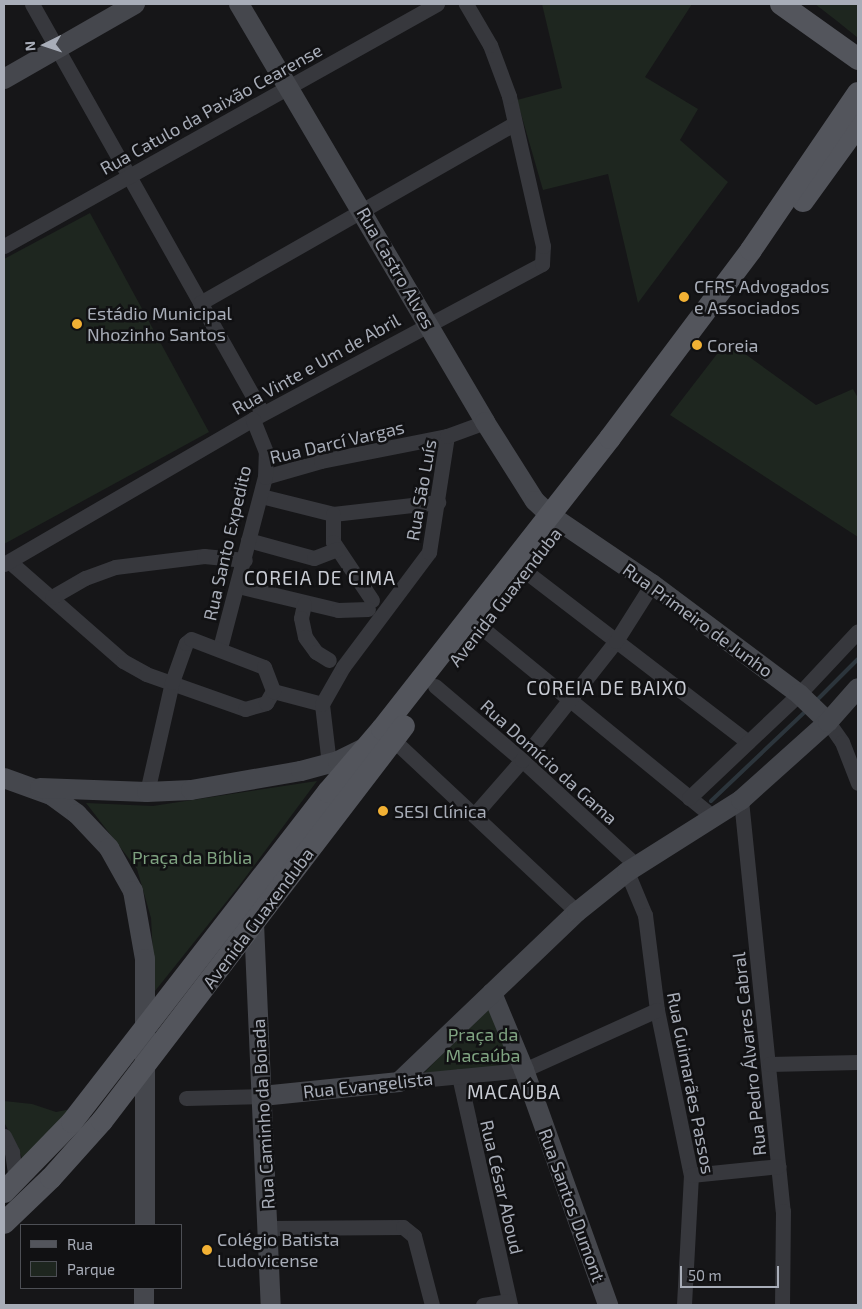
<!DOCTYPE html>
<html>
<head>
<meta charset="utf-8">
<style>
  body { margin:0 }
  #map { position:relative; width:862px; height:1309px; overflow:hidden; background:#161618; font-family:"Exo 2",sans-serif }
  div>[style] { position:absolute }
  .green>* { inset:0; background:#1e261f }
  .stream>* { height:4px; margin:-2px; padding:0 2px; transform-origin:2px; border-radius:2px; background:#2c353c }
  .street>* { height:15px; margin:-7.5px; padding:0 7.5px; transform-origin:7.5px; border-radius:7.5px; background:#37383d }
  .secondary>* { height:20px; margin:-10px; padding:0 10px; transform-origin:10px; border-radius:10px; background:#45474d }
  .primary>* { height:22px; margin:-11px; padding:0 11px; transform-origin:11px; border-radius:11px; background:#53555c }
  .dots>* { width:14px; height:14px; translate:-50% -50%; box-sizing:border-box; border:2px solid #111113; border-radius:50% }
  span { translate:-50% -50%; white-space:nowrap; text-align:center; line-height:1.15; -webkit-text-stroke:5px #111113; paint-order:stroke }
  .street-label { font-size:18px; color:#a8adb8 }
  .poi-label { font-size:18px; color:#a8adb8 }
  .left { translate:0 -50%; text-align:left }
  .park-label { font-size:18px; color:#7fa381 }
  .neighbourhood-label { font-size:19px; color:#c9ccd4; letter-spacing:1px }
  .frame { position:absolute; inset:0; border:5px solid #a8adb8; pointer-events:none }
  .legend { position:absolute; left:20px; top:1224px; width:162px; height:65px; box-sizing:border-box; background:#111113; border:1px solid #4d4f55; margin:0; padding:6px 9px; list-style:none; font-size:15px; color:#a8adb8 }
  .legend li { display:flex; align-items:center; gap:10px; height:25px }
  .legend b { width:25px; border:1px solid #4d4f55 }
  .north { position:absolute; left:20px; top:20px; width:50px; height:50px; -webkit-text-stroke:4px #111113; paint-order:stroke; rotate:266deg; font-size:14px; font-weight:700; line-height:20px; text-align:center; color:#a8adb8 }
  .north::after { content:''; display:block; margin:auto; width:18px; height:22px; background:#a8adb8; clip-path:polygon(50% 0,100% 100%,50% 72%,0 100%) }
  .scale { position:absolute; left:680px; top:1266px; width:99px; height:22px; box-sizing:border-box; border:2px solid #a8adb8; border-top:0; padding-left:6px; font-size:15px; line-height:18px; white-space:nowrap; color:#a8adb8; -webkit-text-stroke:4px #111113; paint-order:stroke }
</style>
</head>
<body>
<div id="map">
  <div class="green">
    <i style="clip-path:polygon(542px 4px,692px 4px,645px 77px,698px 109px,680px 140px,728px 182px,638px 303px,608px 174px,543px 190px,517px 100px,562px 88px)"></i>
    <i style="clip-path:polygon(815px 4px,858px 4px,858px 38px,837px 21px)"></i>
    <i style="clip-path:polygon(90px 213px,209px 432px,4px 544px,4px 259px)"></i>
    <i style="clip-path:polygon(727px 341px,816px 405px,853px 389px,858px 398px,858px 537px,670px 415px)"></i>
    <i style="clip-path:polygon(317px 781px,239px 886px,155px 991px,151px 918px,137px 869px,86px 803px,153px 806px)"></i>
    <i style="clip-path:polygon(490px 1005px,517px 1067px,424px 1073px)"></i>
    <i style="clip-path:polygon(4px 1101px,32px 1104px,56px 1112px,77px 1108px,24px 1168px,21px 1155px,4px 1122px)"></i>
  </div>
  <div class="stream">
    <i style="left:816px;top:701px;width:59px;rotate:-45deg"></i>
    <i style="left:711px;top:801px;width:132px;rotate:-43.5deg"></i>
  </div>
  <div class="street">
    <i style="left:32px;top:4px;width:469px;rotate:60.6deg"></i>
    <i style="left:4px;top:246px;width:496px;rotate:-29.2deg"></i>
    <i style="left:200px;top:303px;width:361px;rotate:-29.7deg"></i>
    <i style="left:265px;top:477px;width:58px;rotate:-15.9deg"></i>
    <i style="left:321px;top:461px;width:128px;rotate:-11.2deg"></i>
    <i style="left:261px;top:496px;width:74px;rotate:14deg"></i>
    <i style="left:333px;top:514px;width:106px;rotate:-6.5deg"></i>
    <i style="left:333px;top:514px;width:28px;rotate:90deg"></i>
    <i style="left:333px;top:542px;width:70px;rotate:56.1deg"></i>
    <i style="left:248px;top:540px;width:68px;rotate:15.3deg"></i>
    <i style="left:314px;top:558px;width:25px;rotate:-21deg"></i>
    <i style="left:10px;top:562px;width:150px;rotate:41.2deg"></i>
    <i style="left:123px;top:661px;width:26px;rotate:29deg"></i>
    <i style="left:146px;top:674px;width:105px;rotate:19.5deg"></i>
    <i style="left:245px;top:709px;width:22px;rotate:-16deg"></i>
    <i style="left:266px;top:703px;width:14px;rotate:-60deg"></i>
    <i style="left:273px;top:691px;width:51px;rotate:14.9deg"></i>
    <i style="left:4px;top:564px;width:288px;rotate:-30.2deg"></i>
    <i style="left:253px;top:419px;width:328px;rotate:-28.2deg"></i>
    <i style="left:542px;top:264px;width:18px;rotate:-87deg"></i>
    <i style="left:543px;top:246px;width:154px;rotate:-102.8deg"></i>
    <i style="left:509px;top:96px;width:54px;rotate:-110.4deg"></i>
    <i style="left:490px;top:45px;width:48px;rotate:-120.3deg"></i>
    <i style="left:525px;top:571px;width:281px;rotate:37.5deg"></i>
    <i style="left:238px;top:586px;width:103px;rotate:13.5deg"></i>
    <i style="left:338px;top:610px;width:30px;rotate:-2deg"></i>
    <i style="left:52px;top:597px;width:38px;rotate:-30deg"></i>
    <i style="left:85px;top:578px;width:32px;rotate:-20deg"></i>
    <i style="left:115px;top:567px;width:90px;rotate:-7deg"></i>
    <i style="left:204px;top:556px;width:41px;rotate:5.6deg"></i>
    <i style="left:304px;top:604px;width:14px;rotate:102deg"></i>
    <i style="left:301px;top:618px;width:19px;rotate:78deg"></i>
    <i style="left:305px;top:637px;width:19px;rotate:54deg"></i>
    <i style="left:316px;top:652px;width:15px;rotate:32deg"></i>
    <i style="left:481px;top:627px;width:301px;rotate:39.3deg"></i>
    <i style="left:220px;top:648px;width:177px;rotate:-75.3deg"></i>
    <i style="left:265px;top:477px;width:25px;rotate:-88deg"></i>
    <i style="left:266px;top:452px;width:35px;rotate:-112deg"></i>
    <i style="left:435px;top:686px;width:114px;rotate:40.4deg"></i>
    <i style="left:522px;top:760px;width:156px;rotate:42.7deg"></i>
    <i style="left:828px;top:722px;width:24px;rotate:55deg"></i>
    <i style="left:842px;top:742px;width:44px;rotate:68.7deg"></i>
    <i style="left:387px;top:734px;width:260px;rotate:43.1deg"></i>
    <i style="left:329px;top:764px;width:60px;rotate:-96.7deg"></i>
    <i style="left:322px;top:704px;width:43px;rotate:-60.4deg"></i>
    <i style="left:343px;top:667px;width:144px;rotate:-53.2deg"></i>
    <i style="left:429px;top:552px;width:117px;rotate:-81.2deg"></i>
    <i style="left:447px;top:436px;width:40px;rotate:-20.2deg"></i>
    <i style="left:147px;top:792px;width:113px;rotate:-77.2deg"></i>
    <i style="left:172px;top:682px;width:41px;rotate:-70.3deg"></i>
    <i style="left:186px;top:643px;width:6px;rotate:-39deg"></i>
    <i style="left:191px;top:639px;width:78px;rotate:21deg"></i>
    <i style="left:264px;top:667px;width:26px;rotate:69deg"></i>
    <i style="left:689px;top:798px;width:151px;rotate:-43.4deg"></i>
    <i style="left:799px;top:694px;width:86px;rotate:-46.9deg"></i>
    <i style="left:741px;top:800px;width:413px;rotate:84.2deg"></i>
    <i style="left:783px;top:1211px;width:94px;rotate:90.6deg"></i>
    <i style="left:474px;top:815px;width:73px;rotate:-48.9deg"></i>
    <i style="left:522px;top:760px;width:152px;rotate:-51.7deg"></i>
    <i style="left:616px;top:641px;width:67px;rotate:-57.7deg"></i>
    <i style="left:627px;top:872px;width:47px;rotate:67.3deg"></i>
    <i style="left:645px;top:915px;width:96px;rotate:82.8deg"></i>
    <i style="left:657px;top:1010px;width:168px;rotate:78.4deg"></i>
    <i style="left:691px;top:1175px;width:130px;rotate:93.1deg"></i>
    <i style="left:769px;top:1064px;width:89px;rotate:-1.3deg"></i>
    <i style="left:459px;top:1076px;width:235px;rotate:77.4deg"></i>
    <i style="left:399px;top:1082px;width:126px;rotate:-5.5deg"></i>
    <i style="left:524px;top:1070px;width:146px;rotate:-24.3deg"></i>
    <i style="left:186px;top:1098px;width:76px;rotate:-1.5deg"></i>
    <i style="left:4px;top:1136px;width:18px;rotate:63deg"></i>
    <i style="left:12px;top:1152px;width:30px;rotate:82deg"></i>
    <i style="left:691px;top:1175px;width:88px;rotate:-5.8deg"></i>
    <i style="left:269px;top:1228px;width:134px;rotate:-0.4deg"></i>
    <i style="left:403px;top:1227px;width:14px;rotate:39deg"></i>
    <i style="left:414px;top:1236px;width:71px;rotate:75.4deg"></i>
    <i style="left:483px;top:1305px;width:26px;rotate:-9deg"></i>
  </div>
  <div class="secondary">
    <i style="left:239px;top:4px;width:485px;rotate:59.5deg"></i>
    <i style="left:485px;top:422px;width:93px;rotate:57.7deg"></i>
    <i style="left:535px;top:501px;width:21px;rotate:43deg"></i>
    <i style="left:550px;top:515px;width:123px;rotate:34.1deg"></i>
    <i style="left:652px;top:584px;width:184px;rotate:36.8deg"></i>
    <i style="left:799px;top:694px;width:40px;rotate:44deg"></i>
    <i style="left:4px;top:79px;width:151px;rotate:-29.8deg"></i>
    <i style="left:4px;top:778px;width:50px;rotate:19.9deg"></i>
    <i style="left:51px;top:795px;width:32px;rotate:36deg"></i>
    <i style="left:77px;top:814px;width:47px;rotate:46.7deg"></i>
    <i style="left:109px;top:848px;width:49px;rotate:60.8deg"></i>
    <i style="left:133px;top:891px;width:69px;rotate:80deg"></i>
    <i style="left:145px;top:959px;width:266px;rotate:90deg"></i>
    <i style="left:40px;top:788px;width:107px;rotate:2.1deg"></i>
    <i style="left:147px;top:792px;width:44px;rotate:-2.6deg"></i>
    <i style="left:191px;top:790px;width:112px;rotate:-9.8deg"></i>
    <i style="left:301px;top:771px;width:38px;rotate:-15deg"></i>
    <i style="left:338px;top:761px;width:30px;rotate:-26deg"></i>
    <i style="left:254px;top:923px;width:382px;rotate:87.5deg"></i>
    <i style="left:492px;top:993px;width:83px;rotate:67.4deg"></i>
    <i style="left:524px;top:1070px;width:250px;rotate:70.3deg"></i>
    <i style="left:262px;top:1096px;width:138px;rotate:-5.8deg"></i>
    <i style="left:399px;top:1082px;width:246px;rotate:-43.7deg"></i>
    <i style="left:577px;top:912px;width:64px;rotate:-38.7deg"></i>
    <i style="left:627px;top:872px;width:135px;rotate:-32.3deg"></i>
    <i style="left:741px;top:800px;width:117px;rotate:-41.9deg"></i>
    <i style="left:828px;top:722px;width:45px;rotate:-48.6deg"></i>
    <i style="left:144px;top:1305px;width:17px;rotate:-90deg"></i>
  </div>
  <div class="primary">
    <i style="left:781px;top:4px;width:95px;rotate:35.5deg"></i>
    <i style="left:803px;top:201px;width:94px;rotate:-54.1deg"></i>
    <i style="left:4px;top:1192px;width:98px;rotate:-45.8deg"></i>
    <i style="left:72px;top:1122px;width:418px;rotate:-52.2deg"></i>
    <i style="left:328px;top:792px;width:83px;rotate:-49.4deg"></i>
    <i style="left:382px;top:729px;width:370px;rotate:-51.9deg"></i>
    <i style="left:610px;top:438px;width:235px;rotate:-53.1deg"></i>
    <i style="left:751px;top:250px;width:190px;rotate:-55.7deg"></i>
    <i style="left:4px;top:1223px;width:65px;rotate:-43.8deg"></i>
    <i style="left:51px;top:1178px;width:76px;rotate:-48.2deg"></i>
    <i style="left:102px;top:1121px;width:497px;rotate:-52.6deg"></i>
  </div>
  <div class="dots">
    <i style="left:684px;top:297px;background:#f2b134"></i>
    <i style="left:77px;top:324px;background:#f2b134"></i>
    <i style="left:697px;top:345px;background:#f2b134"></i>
    <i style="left:383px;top:811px;background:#f2b134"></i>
    <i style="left:207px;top:1250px;background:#f2b134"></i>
  </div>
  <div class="street-label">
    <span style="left:211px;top:109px;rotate:-29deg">Rua Catulo da Paixão Cearense</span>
    <span style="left:396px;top:268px;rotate:60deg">Rua Castro Alves</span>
    <span style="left:316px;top:364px;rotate:-29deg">Rua Vinte e Um de Abril</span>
    <span style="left:337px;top:442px;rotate:-13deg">Rua Darcí Vargas</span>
    <span style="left:421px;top:490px;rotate:-80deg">Rua São Luís</span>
    <span style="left:227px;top:543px;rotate:-77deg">Rua Santo Expedito</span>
    <span style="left:505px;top:597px;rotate:-52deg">Avenida Guaxenduba</span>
    <span style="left:698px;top:620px;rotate:36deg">Rua Primeiro de Junho</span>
    <span style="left:549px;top:762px;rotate:42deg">Rua Domício da Gama</span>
    <span style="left:258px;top:918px;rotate:-53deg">Avenida Guaxenduba</span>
    <span style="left:749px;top:1054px;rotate:-96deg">Rua Pedro Álvares Cabral</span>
    <span style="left:691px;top:1083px;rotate:79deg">Rua Guimarães Passos</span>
    <span style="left:368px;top:1085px;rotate:-6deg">Rua Evangelista</span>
    <span style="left:263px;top:1114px;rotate:-93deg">Rua Caminho da Boiada</span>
    <span style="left:502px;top:1187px;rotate:77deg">Rua César Aboud</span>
    <span style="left:572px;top:1205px;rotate:70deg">Rua Santos Dumont</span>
  </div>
  <div class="poi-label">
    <span class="left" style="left:694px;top:297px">CFRS Advogados<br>e Associados</span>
    <span class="left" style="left:87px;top:324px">Estádio Municipal<br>Nhozinho Santos</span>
    <span class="left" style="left:707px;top:345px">Coreia</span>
    <span class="left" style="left:394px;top:811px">SESI Clínica</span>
    <span class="left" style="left:217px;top:1250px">Colégio Batista<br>Ludovicense</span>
  </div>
  <div class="park-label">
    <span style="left:192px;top:857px">Praça da Bíblia</span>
    <span style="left:483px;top:1045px">Praça da<br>Macaúba</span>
  </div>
  <div class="neighbourhood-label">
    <span style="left:320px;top:578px">COREIA DE CIMA</span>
    <span style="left:607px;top:688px">COREIA DE BAIXO</span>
    <span style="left:514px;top:1092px">MACAÚBA</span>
  </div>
  <div class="frame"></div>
  <ul class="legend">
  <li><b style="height:6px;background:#53555c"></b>Rua</li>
  <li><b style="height:14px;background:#1e261f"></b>Parque</li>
  </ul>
  <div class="north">N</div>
  <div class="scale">50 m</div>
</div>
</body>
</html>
